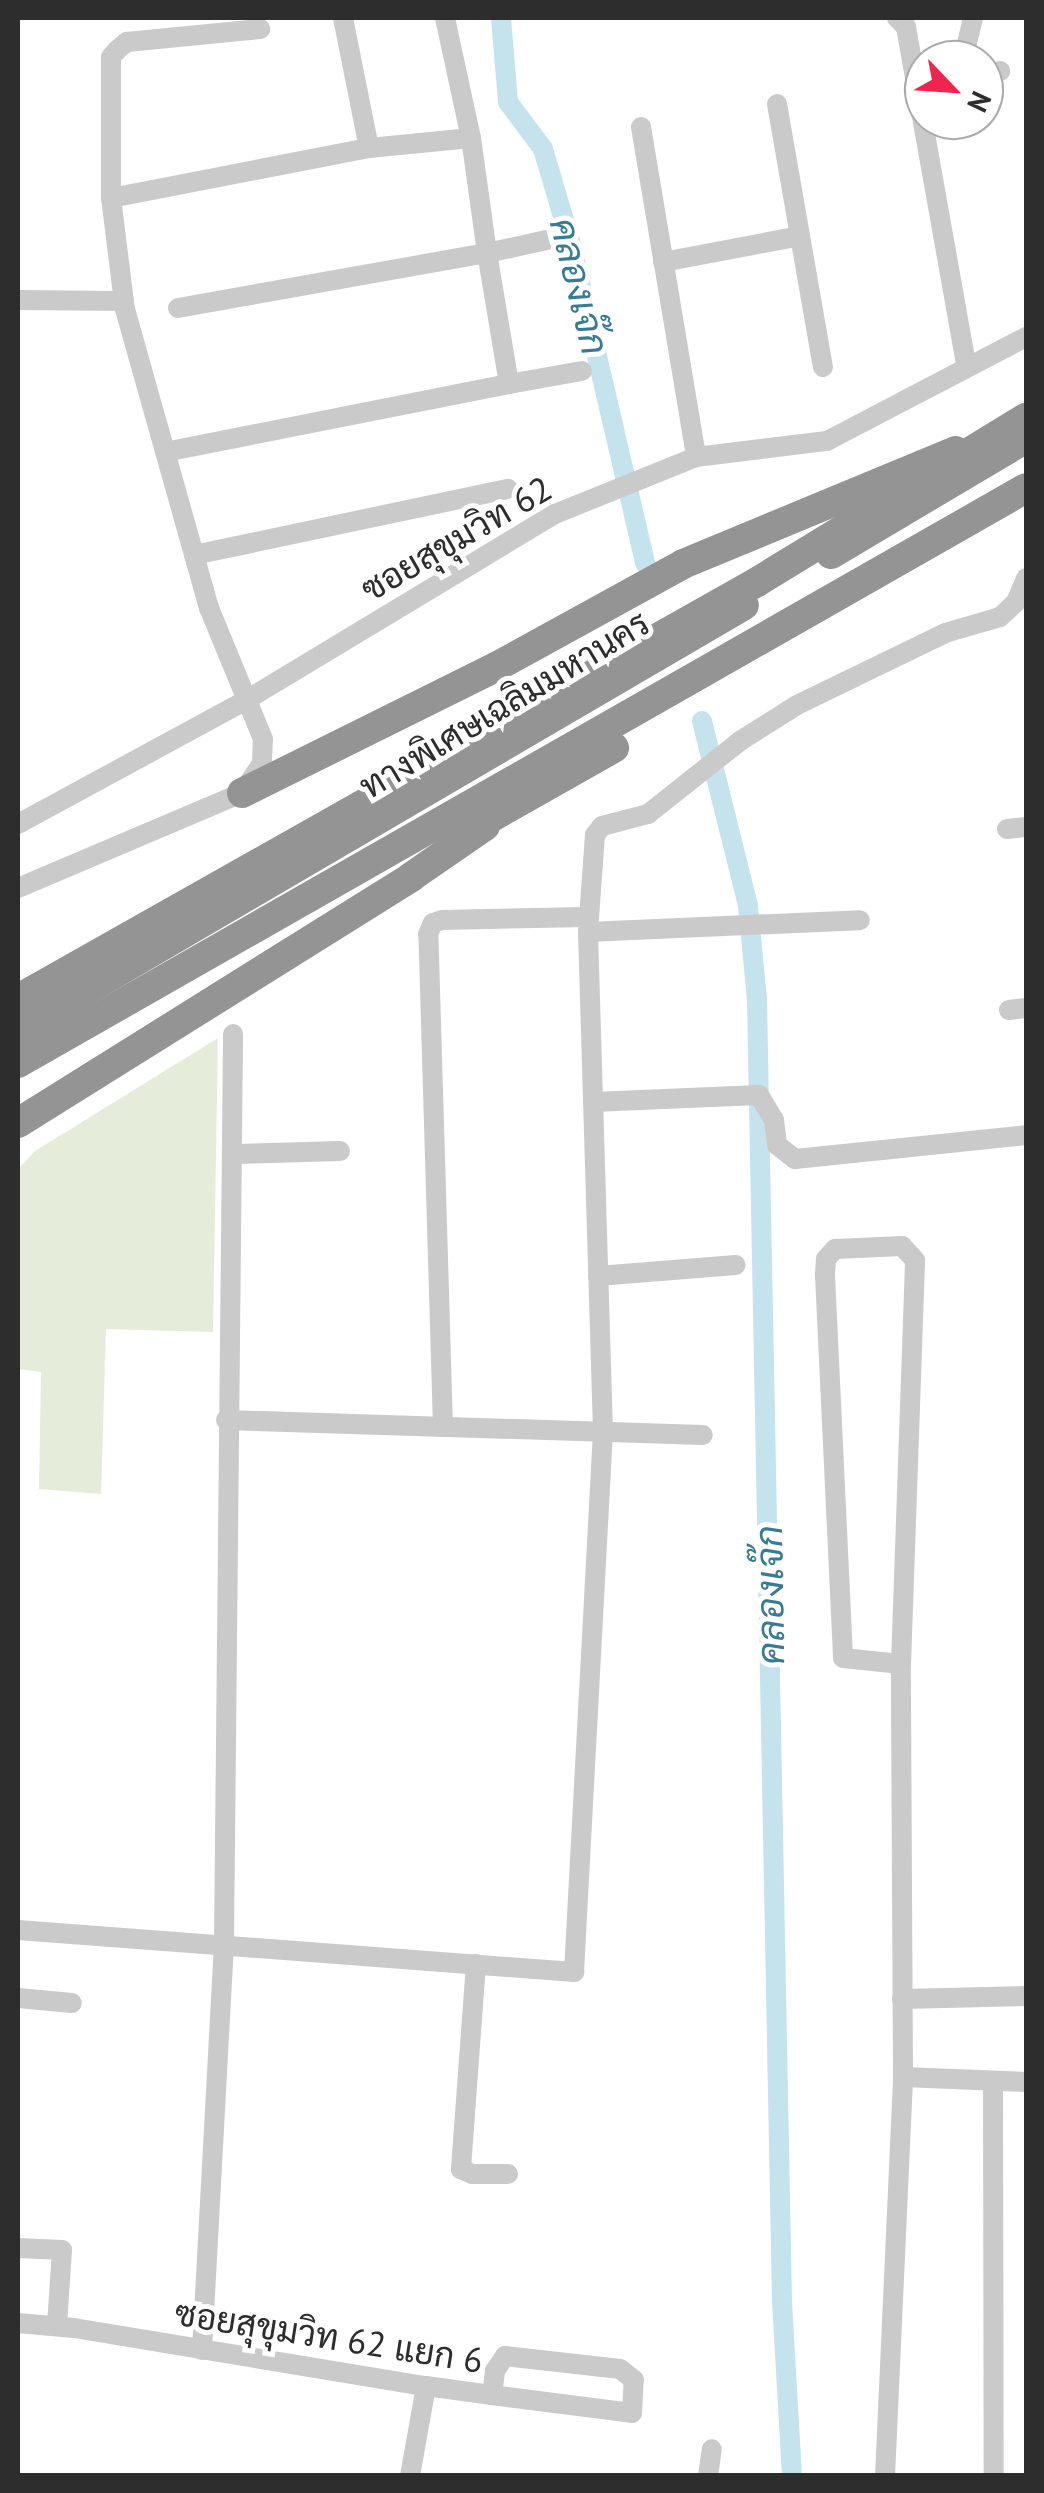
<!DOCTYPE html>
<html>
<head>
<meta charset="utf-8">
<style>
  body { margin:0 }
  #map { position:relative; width:1044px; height:2493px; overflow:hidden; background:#fff; font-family:"PT Sans",Sarabun,sans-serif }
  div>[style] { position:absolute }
  .green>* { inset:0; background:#e6ecda }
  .canal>* { height:20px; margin:-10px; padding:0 10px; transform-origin:10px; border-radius:10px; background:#c5e3ed }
  .minor>* { height:20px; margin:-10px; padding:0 10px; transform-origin:10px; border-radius:10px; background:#cacaca }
  .highway>* { height:30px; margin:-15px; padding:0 15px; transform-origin:15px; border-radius:15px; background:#949494 }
  .highway-bridge>* { height:30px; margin:-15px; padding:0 15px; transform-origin:15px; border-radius:15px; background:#949494 }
  span { translate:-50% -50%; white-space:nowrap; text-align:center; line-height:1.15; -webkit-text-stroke:10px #fff; paint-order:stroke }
  .street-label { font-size:35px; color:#2d2d2d }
  .water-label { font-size:38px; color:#377c94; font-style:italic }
  .frame { position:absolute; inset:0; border:20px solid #2d2d2d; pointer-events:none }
  .north { position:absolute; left:904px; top:40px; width:100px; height:100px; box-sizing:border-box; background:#fff; border:2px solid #ababab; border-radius:50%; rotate:115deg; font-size:28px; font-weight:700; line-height:40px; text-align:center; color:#2d2d2d }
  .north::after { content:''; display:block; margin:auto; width:35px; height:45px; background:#ef254f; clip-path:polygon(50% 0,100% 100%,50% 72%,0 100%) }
</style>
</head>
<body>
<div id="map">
  <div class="green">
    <i style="clip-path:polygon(218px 1038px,213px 1332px,106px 1329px,101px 1494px,39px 1489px,41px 1372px,18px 1369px,18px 1169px,35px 1151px)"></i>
  </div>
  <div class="canal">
    <i style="left:501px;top:18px;width:84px;rotate:85.2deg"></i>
    <i style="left:508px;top:102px;width:59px;rotate:53.3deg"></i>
    <i style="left:543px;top:149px;width:95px;rotate:73.5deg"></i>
    <i style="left:570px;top:240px;width:332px;rotate:76.9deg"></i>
    <i style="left:702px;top:721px;width:191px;rotate:76deg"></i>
    <i style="left:748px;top:906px;width:94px;rotate:84.5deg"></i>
    <i style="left:757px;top:1000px;width:1302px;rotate:88.9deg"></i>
    <i style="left:782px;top:2302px;width:174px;rotate:86.7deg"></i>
  </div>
  <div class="minor">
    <i style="left:445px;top:18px;width:123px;rotate:77.8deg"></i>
    <i style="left:897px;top:18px;width:13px;rotate:45deg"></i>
    <i style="left:906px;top:27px;width:346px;rotate:79.9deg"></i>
    <i style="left:963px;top:60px;width:43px;rotate:-76.6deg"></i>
    <i style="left:984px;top:76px;width:17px;rotate:-17deg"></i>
    <i style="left:777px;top:104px;width:267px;rotate:80.1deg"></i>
    <i style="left:641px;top:127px;width:335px;rotate:80.5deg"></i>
    <i style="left:111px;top:198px;width:263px;rotate:-11deg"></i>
    <i style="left:663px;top:262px;width:139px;rotate:-10.7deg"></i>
    <i style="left:18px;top:300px;width:106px;rotate:0.5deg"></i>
    <i style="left:178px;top:308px;width:314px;rotate:-10.1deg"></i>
    <i style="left:487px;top:253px;width:116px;rotate:-97.9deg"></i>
    <i style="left:471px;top:138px;width:102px;rotate:174.4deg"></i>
    <i style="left:369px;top:148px;width:133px;rotate:-101.3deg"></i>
    <i style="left:509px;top:384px;width:74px;rotate:-10.1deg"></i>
    <i style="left:165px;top:452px;width:351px;rotate:-11.2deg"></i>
    <i style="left:509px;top:384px;width:133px;rotate:-99.5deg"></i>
    <i style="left:487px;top:253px;width:71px;rotate:-12.3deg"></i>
    <i style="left:194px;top:555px;width:321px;rotate:-11.9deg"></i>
    <i style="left:18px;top:824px;width:262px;rotate:-28.5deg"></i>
    <i style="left:248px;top:699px;width:358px;rotate:-31.1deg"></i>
    <i style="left:555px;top:514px;width:152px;rotate:-22deg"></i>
    <i style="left:696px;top:457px;width:132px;rotate:-7deg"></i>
    <i style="left:827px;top:441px;width:225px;rotate:-27.6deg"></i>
    <i style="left:1007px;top:829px;width:19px;rotate:-6deg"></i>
    <i style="left:18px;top:888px;width:243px;rotate:-23deg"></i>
    <i style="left:242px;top:793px;width:36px;rotate:-56deg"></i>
    <i style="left:262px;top:763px;width:24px;rotate:-88deg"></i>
    <i style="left:263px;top:739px;width:142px;rotate:-112.4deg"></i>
    <i style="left:209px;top:608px;width:310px;rotate:-105.7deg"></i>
    <i style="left:125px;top:310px;width:113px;rotate:-97.1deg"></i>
    <i style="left:111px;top:198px;width:141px;rotate:-90deg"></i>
    <i style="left:111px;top:57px;width:9px;rotate:-49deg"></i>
    <i style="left:117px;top:50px;width:13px;rotate:-39deg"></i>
    <i style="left:127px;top:42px;width:134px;rotate:-5.6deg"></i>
    <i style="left:588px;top:932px;width:272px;rotate:-2.5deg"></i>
    <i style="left:1009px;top:1010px;width:17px;rotate:-7deg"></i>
    <i style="left:593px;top:1102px;width:166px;rotate:-2.4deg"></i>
    <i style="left:759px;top:1095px;width:29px;rotate:59deg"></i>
    <i style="left:774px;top:1120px;width:25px;rotate:83deg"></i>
    <i style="left:777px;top:1145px;width:23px;rotate:38deg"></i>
    <i style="left:795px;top:1159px;width:232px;rotate:-5.9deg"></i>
    <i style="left:234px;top:1154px;width:106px;rotate:-1.6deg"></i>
    <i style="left:598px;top:1276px;width:138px;rotate:-4.6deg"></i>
    <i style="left:226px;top:1420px;width:477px;rotate:1.8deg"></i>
    <i style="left:443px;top:1427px;width:493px;rotate:-91.7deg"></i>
    <i style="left:428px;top:934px;width:12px;rotate:-66deg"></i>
    <i style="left:433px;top:923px;width:9px;rotate:-18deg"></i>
    <i style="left:442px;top:920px;width:147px;rotate:-1.2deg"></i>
    <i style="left:18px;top:1930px;width:558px;rotate:4.32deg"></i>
    <i style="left:574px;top:1972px;width:541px;rotate:-86.93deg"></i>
    <i style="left:603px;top:1432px;width:500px;rotate:-91.72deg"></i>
    <i style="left:588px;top:932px;width:97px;rotate:-85.9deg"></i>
    <i style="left:595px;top:835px;width:11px;rotate:-52deg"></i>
    <i style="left:602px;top:826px;width:48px;rotate:-14.6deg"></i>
    <i style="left:648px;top:814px;width:117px;rotate:-38.4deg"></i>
    <i style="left:740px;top:741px;width:67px;rotate:-32.3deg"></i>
    <i style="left:797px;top:705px;width:165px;rotate:-25.9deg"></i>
    <i style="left:945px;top:633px;width:57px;rotate:-16.2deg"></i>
    <i style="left:1000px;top:617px;width:22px;rotate:-43deg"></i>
    <i style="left:1016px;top:602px;width:26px;rotate:-67deg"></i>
    <i style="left:476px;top:1964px;width:206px;rotate:94.2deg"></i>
    <i style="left:461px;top:2169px;width:12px;rotate:24deg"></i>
    <i style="left:472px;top:2174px;width:36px"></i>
    <i style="left:18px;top:1998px;width:54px;rotate:5.3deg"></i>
    <i style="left:902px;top:1999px;width:124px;rotate:-1.4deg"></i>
    <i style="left:903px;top:2077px;width:123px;rotate:2.3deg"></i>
    <i style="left:993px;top:2082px;width:394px;rotate:89.9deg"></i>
    <i style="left:18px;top:2248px;width:44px;rotate:2.6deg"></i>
    <i style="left:62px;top:2250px;width:76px;rotate:93.8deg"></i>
    <i style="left:18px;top:2323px;width:56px;rotate:5.1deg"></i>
    <i style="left:74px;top:2328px;width:357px;rotate:9.4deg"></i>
    <i style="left:426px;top:2386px;width:67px;rotate:7.8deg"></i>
    <i style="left:492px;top:2395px;width:141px;rotate:7.3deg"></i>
    <i style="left:632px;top:2413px;width:33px;rotate:-87deg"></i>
    <i style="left:634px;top:2380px;width:18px;rotate:-142deg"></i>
    <i style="left:620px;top:2369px;width:116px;rotate:-173.6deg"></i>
    <i style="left:505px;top:2356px;width:18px;rotate:124deg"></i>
    <i style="left:495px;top:2371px;width:24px;rotate:97deg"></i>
    <i style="left:202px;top:2350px;width:408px;rotate:-86.9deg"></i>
    <i style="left:224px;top:1943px;width:909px;rotate:-89.43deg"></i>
    <i style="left:410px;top:2476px;width:91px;rotate:-79.9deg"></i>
    <i style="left:708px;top:2476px;width:27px;rotate:-82deg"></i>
    <i style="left:885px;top:2476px;width:399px;rotate:-87.4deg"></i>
    <i style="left:903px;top:2077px;width:413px;rotate:-90.3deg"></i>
    <i style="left:901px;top:1664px;width:404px;rotate:-88deg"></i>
    <i style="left:915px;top:1260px;width:19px;rotate:-133deg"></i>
    <i style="left:902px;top:1246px;width:67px;rotate:177.4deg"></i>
    <i style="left:835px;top:1249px;width:13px;rotate:132deg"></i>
    <i style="left:826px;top:1259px;width:16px;rotate:94deg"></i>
    <i style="left:825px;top:1275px;width:383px;rotate:87.3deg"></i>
    <i style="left:843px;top:1658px;width:58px;rotate:5.9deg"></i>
  </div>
  <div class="highway">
    <i style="left:831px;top:554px;width:227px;rotate:-30.7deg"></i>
    <i style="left:242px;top:793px;width:284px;rotate:-26.4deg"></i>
    <i style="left:496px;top:667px;width:213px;rotate:-28.8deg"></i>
    <i style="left:683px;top:564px;width:295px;rotate:-22.5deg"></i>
    <i style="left:467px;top:831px;width:169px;rotate:-29.5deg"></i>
    <i style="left:18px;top:1030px;width:841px;rotate:-30.34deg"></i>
    <i style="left:18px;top:1063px;width:1160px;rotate:-29.7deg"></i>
    <i style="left:18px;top:1123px;width:464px;rotate:-32deg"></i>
    <i style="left:411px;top:877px;width:90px;rotate:-34.6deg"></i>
  </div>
  <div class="highway-bridge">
    <i style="left:18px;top:999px;width:849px;rotate:-29.43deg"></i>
    <i style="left:757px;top:582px;width:315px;rotate:-31.4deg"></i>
  </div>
  <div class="street-label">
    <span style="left:456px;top:538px;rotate:-30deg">ซอยสุขุมวิท 62</span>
    <span style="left:504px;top:704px;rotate:-31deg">ทางพิเศษเฉลิมมหานคร</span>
    <span style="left:329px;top:2336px;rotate:9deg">ซอยสุขุมวิท 62 แยก 6</span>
  </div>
  <div class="water-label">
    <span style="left:580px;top:286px;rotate:76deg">คลองเจ๊ก</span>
    <span style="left:769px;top:1595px;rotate:-91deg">คลองเจ๊ก</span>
  </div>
  <div class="frame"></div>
  <div class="north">N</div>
</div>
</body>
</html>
